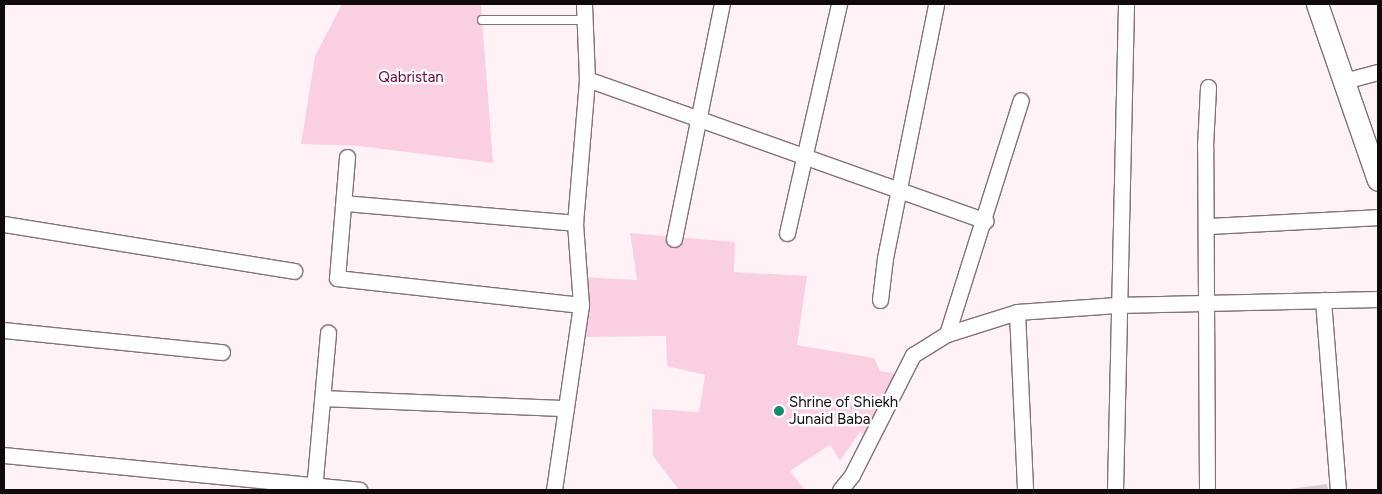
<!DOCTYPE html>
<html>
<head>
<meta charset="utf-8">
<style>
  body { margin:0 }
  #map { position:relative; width:1382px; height:494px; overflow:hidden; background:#fef2f7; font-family:Figtree,sans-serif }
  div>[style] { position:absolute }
  .green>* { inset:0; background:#fbcfe2 }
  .building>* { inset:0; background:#dcc9d1 }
  .roads { filter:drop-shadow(1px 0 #827179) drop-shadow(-1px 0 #827179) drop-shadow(0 1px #827179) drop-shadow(0 -1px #827179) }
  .lane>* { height:8px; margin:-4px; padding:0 4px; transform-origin:4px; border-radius:4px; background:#fff }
  .street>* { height:15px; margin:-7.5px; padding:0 7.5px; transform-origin:7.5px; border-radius:7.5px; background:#fff }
  .secondary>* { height:21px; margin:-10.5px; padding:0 10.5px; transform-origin:10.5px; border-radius:10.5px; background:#fff }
  .dots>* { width:14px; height:14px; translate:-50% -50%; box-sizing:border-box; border:2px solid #fff; border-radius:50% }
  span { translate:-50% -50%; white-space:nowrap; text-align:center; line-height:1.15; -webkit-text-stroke:4.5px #fff; paint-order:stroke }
  .park-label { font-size:15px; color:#720149 }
  .poi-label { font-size:15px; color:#100a0c }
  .left { translate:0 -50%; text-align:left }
  .frame { position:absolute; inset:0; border:5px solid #100a0c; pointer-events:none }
</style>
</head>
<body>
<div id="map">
  <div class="green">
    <i style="clip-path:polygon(342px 4px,481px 4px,493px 163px,359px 146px,301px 144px,315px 56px)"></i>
    <i style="clip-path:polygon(630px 233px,735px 242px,734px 272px,807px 276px,797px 345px,874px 358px,880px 371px,903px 375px,870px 439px,860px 432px,840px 461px,830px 445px,790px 471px,805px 490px,679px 490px,653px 456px,652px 409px,699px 412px,705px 375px,667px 366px,666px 336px,583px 337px,582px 277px,637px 280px)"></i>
  </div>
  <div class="building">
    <i style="clip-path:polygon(1327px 484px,1328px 490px,1290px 490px,1290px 489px)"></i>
  </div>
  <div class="roads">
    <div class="lane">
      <i style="left:482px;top:20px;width:102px"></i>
    </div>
    <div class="street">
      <i style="left:587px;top:79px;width:423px;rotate:19.6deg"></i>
      <i style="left:1344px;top:81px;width:35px;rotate:-15deg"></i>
      <i style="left:347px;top:157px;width:121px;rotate:94.7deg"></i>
      <i style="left:337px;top:278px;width:245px;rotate:6.3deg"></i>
      <i style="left:344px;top:203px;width:232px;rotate:4.9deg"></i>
      <i style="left:4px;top:224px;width:294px;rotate:9.2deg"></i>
      <i style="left:1207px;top:226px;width:171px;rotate:-3deg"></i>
      <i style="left:787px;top:233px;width:235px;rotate:-77.2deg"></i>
      <i style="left:674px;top:239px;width:240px;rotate:-78.5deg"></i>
      <i style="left:880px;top:300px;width:42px;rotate:-83.2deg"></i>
      <i style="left:885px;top:258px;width:259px;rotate:-78.6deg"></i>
      <i style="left:1323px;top:300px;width:191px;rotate:85.5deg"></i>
      <i style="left:1017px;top:312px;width:178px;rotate:87.4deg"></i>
      <i style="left:4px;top:330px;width:219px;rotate:5.8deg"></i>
      <i style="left:947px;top:334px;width:73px;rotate:-17.4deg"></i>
      <i style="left:1017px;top:312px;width:100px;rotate:-4deg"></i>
      <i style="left:1117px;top:305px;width:261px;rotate:-1.3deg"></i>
      <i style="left:323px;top:398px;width:243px;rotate:2.4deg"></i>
      <i style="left:4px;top:455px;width:357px;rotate:5.6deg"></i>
      <i style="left:314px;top:490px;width:158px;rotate:-84.9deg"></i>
      <i style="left:554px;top:490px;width:187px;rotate:-81.7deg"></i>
      <i style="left:581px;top:305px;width:82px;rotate:-94.2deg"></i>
      <i style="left:575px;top:223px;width:144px;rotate:-85.2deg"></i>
      <i style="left:587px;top:79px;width:75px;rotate:-92.3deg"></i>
      <i style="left:840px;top:490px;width:19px;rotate:-51deg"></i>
      <i style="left:852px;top:475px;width:135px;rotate:-63.1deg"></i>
      <i style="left:913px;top:355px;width:40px;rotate:-32deg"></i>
      <i style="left:947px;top:334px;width:245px;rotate:-72.5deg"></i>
      <i style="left:1115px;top:490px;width:486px;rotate:-88.7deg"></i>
      <i style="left:1207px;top:490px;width:343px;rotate:-90.3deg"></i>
      <i style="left:1205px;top:147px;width:60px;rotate:-87.1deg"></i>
    </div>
    <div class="secondary">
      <i style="left:1317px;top:4px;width:186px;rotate:70.9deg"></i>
    </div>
  </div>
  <div class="dots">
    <i style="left:779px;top:411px;background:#128b6e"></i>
  </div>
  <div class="park-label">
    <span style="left:411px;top:78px">Qabristan</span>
  </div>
  <div class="poi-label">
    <span class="left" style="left:789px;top:411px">Shrine of Shiekh<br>Junaid Baba</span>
  </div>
  <div class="frame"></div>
</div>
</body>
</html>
